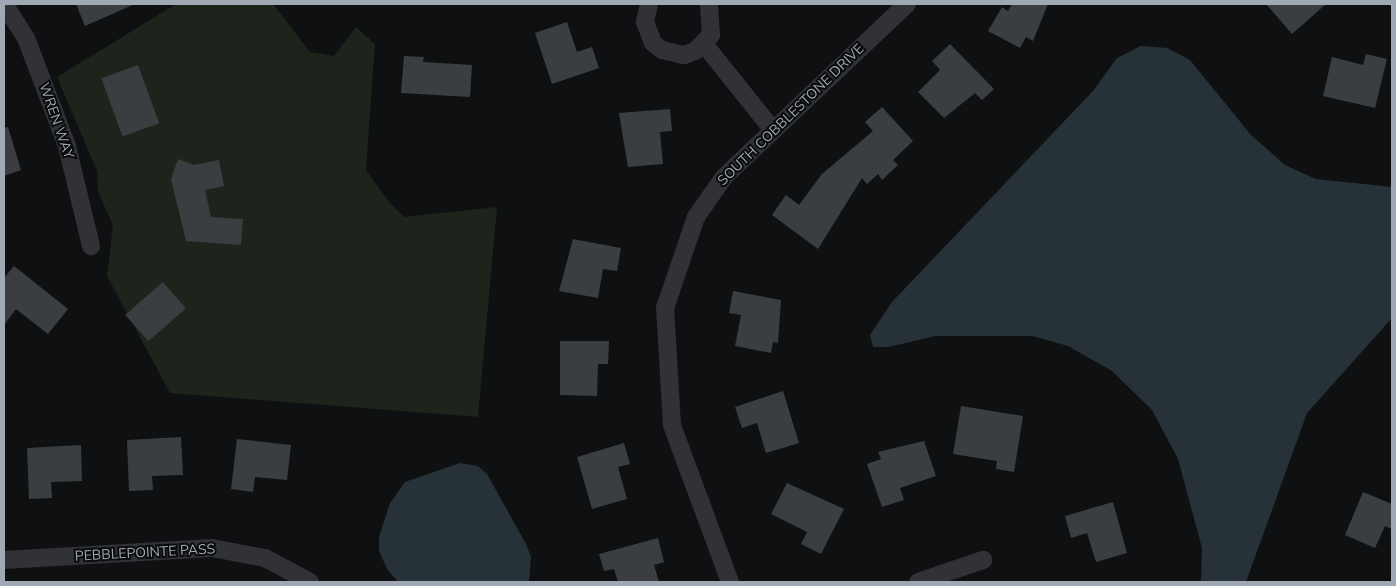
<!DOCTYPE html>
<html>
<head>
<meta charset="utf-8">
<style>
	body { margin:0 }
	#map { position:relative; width:1396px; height:586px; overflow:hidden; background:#0f1011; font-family:"Nunito Sans",sans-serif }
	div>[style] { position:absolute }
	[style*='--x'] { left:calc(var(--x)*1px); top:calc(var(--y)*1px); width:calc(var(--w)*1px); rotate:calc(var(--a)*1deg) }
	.green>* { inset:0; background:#1c241c }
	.water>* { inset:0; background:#273238 }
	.building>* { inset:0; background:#3b3e41; transform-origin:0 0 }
	.street>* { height:18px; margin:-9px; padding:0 9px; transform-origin:9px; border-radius:9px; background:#303236 }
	span { translate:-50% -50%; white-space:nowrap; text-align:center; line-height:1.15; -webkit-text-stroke:4px #0b0b0c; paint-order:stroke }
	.street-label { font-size:14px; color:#9fa8b3 }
	.frame { position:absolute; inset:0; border:5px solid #9fa8b3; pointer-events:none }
</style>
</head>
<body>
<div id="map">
	<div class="green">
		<div style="clip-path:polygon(176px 4px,273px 4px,310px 52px,334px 56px,356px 27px,375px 44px,366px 170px,390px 203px,404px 217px,497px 207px,478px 417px,170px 393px,107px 276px,113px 225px,98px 192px,97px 171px,57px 77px)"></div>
	</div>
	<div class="water">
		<div style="clip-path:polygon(1141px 46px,1167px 48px,1190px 60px,1251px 135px,1285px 165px,1316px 179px,1392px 187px,1392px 318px,1307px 413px,1246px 582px,1201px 582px,1202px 548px,1178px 459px,1152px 410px,1112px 371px,1068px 346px,1032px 336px,935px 336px,889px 347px,873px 347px,870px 335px,892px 302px,1093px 91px,1117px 58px)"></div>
		<div style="clip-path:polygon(460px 463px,478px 466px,487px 474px,526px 544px,531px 557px,529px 582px,398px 582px,387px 569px,379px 551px,379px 537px,390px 503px,405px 482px)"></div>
	</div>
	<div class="building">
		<div style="clip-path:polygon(76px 4px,135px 4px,85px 26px)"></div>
		<div style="clip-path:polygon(1012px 4px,1048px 4px,1033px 41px,1026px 37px,1020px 48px,988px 31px,1002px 7px,1008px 11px)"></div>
		<div style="clip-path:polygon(1266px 4px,1326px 4px,1292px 34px)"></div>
		<div style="clip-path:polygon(567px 22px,577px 52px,592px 47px,599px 68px,552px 84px,535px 33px)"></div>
		<div style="clip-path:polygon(950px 44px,994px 89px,982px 100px,975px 93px,944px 118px,918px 92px,940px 70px,932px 61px)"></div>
		<div style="clip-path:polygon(1366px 54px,1387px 59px,1375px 108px,1323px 96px,1332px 57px,1363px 65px)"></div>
		<div style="clip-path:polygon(404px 56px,424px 57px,423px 62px,472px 65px,470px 97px,401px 93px)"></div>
		<div style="left:138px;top:65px;width:62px;height:39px;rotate:70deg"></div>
		<div style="clip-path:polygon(882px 107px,913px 141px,893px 160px,898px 165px,882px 180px,878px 174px,867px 184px,862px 178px,818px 249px,772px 215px,786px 195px,799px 205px,822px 174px,873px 131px,865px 122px)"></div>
		<div style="clip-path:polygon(670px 109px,672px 131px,660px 132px,663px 164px,628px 167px,619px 113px)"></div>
		<div style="clip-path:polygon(8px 127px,21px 170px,4px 176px,4px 128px)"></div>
		<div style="clip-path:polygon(178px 159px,194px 165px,219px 160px,224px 186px,205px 190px,211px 217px,243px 219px,241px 245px,186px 241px,171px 179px)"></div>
		<div style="clip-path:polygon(573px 239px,621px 248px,617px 271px,603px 269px,598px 298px,559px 291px)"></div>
		<div style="clip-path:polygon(14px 266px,68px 309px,48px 334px,16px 309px,4px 325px,4px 278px)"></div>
		<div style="left:163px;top:282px;width:35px;height:50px;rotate:49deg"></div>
		<div style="clip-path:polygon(733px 291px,781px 300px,778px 343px,773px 342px,771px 353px,735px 346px,741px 315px,729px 313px)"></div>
		<div style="clip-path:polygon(560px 341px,609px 341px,608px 364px,598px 364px,597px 396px,560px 395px)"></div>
		<div style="clip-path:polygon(783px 391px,799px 443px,766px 453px,757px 423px,742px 428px,735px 407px)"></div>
		<div style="clip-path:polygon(961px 406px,1023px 416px,1014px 472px,996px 469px,997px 461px,953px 454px)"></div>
		<div style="clip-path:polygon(181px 437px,183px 475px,152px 476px,153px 490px,129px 491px,127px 440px)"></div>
		<div style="clip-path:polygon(237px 439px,291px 445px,287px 480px,255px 477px,253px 492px,231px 489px)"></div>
		<div style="clip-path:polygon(924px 441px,936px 476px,900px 488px,904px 500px,882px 507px,867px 464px,881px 459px,878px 452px)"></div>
		<div style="clip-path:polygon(624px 443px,630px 464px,618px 467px,627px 499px,592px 509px,577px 457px)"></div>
		<div style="clip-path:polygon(81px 445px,82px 481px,51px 482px,52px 498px,29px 499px,27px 448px)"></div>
		<div style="clip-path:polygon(787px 483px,844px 509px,821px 554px,801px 544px,807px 532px,771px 514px)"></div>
		<div style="clip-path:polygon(1363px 492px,1392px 504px,1392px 529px,1385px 526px,1375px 548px,1345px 535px)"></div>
		<div style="clip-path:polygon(1113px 502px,1127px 553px,1096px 562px,1087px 533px,1071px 538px,1065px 516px)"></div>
		<div style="clip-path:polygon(658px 538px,664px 562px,654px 565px,659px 582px,618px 582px,614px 569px,604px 571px,599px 554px)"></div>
	</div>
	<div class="street">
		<div style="--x:4;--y:4;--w:40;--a:57.1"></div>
		<div style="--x:26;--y:38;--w:116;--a:69.2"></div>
		<div style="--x:67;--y:146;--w:103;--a:76.5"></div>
		<div style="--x:649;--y:4;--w:18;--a:103"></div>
		<div style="--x:645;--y:22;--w:22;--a:69"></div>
		<div style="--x:653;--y:43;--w:11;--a:38"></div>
		<div style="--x:662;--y:50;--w:23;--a:13"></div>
		<div style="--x:684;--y:55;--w:12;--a:-20"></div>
		<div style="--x:695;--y:51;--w:23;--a:-45"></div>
		<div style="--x:711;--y:35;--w:31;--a:-94"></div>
		<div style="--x:704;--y:44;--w:110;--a:51.3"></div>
		<div style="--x:4;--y:560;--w:208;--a:-3.3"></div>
		<div style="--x:212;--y:548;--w:54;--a:10.7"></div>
		<div style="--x:265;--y:558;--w:51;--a:28.1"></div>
		<div style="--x:730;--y:582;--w:167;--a:-110.3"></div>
		<div style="--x:672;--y:425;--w:117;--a:-93.4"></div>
		<div style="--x:665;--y:308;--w:96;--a:-71.2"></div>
		<div style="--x:696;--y:217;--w:49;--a:-55"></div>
		<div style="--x:724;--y:177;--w:252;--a:-43.4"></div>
		<div style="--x:918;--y:582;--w:69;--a:-18.7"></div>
	</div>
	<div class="street-label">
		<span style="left:791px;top:115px;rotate:-44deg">SOUTH COBBLESTONE DRIVE</span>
		<span style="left:56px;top:121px;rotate:71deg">WREN WAY</span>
		<span style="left:145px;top:553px;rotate:-3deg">PEBBLEPOINTE PASS</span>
	</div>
	<div class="frame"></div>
</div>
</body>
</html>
